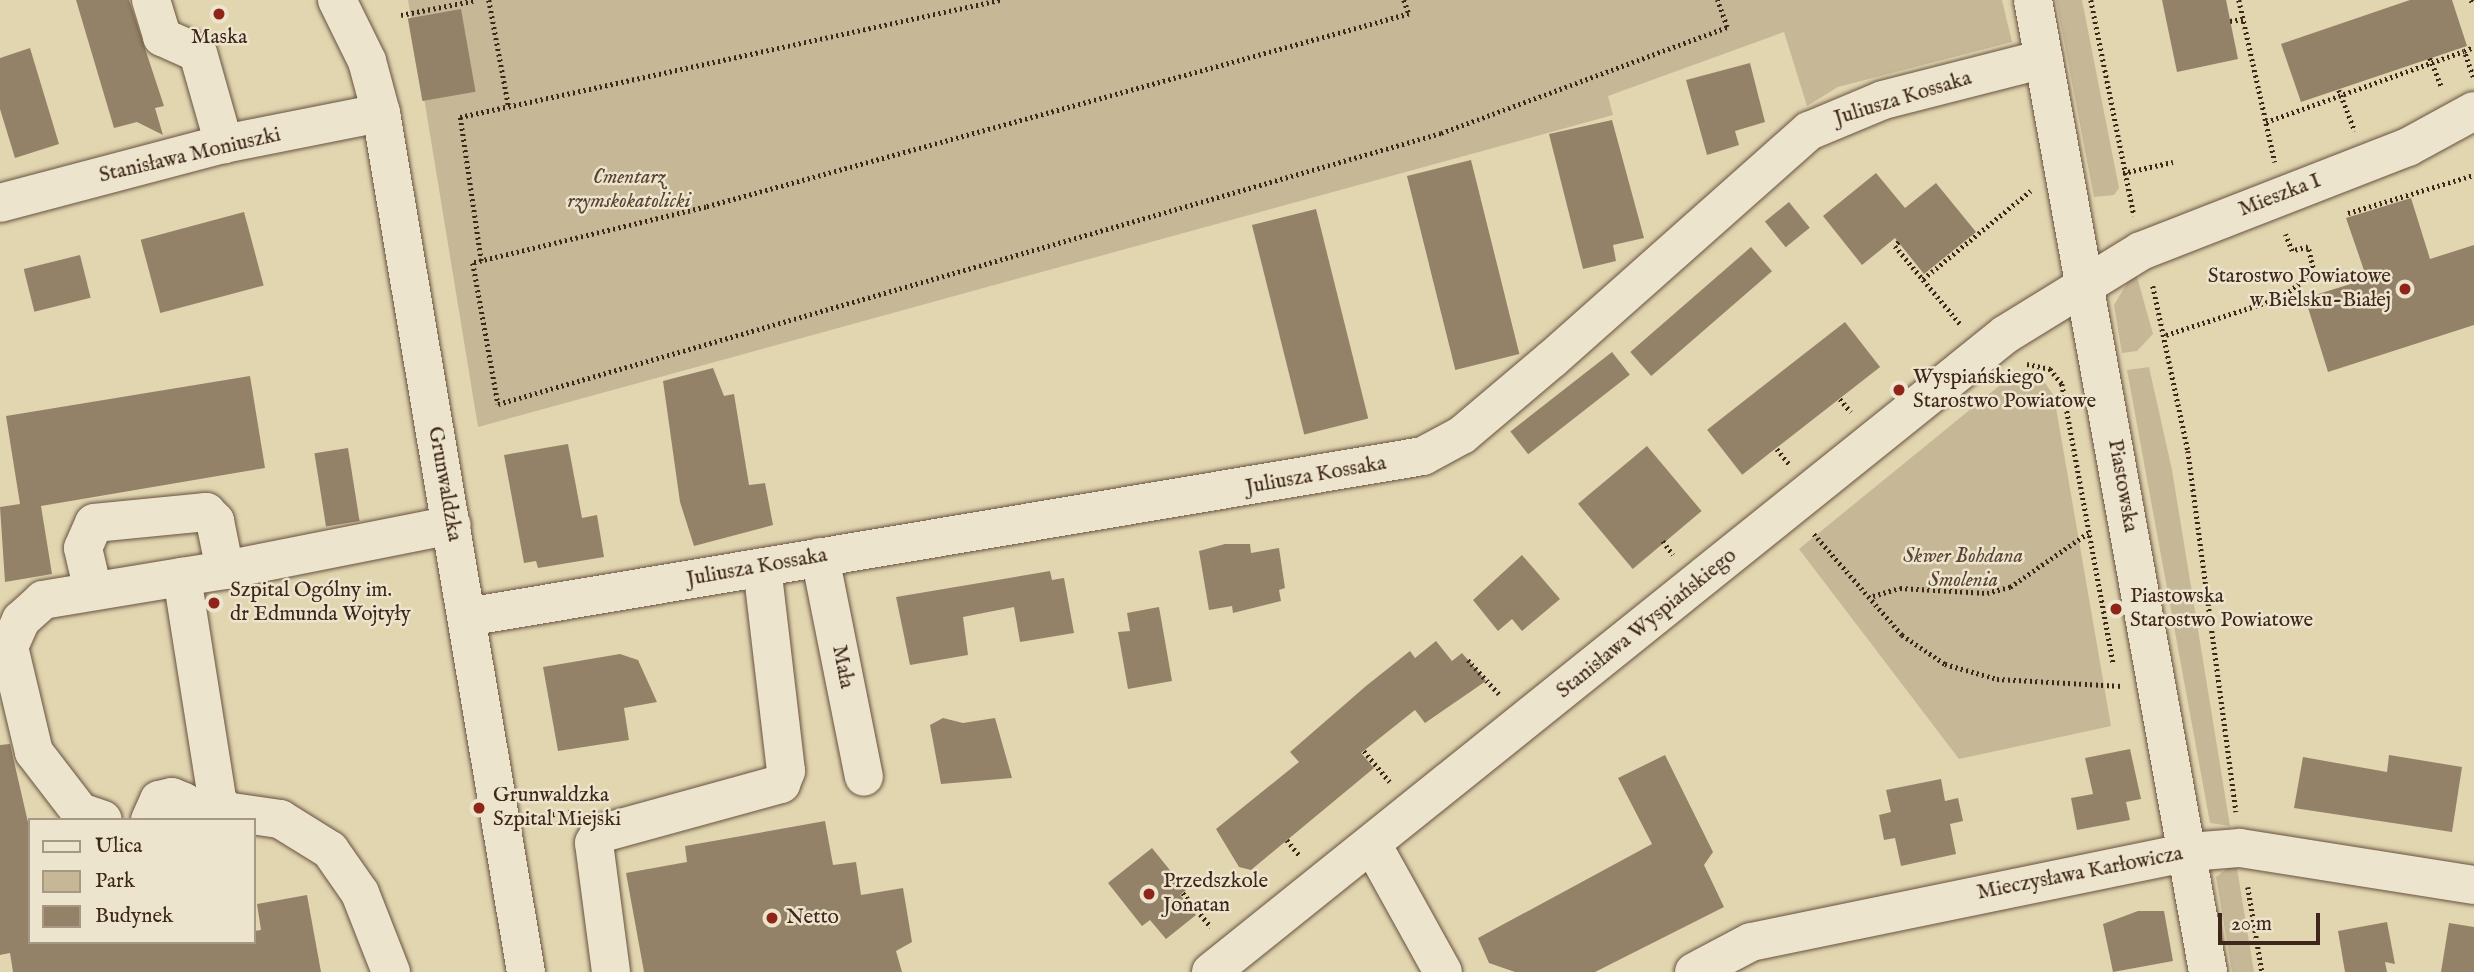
<!DOCTYPE html>
<html>
<head>
<meta charset="utf-8">
<style>
	body { margin:0 }
	#map { position:relative; width:2474px; height:972px; overflow:hidden; background:#e2d6b0; font-family:"IM FELL English",serif }
	div>[style] { position:absolute }
	[style*='--x'] { left:calc(var(--x)*1px); top:calc(var(--y)*1px); width:calc(var(--w)*1px); rotate:calc(var(--a)*1deg) }
	.green>* { inset:0; background:#c6b896 }
	.building>* { inset:0; background:#948268; transform-origin:0 0 }
	.path>* { height:4.5px; margin-top:-2.25px; transform-origin:0; background:repeating-linear-gradient(90deg,#3f261a 0 2px,transparent 0 5.5px) }
	.roads { filter:drop-shadow(0 0 2px #685240) drop-shadow(0 0 2px #685240) }
	.minor>* { height:38px; margin:-19px; padding:0 19px; transform-origin:19px; border-radius:19px; background:#ece4cc }
	.dots>* { width:19px; height:19px; translate:-50% -50%; box-sizing:border-box; border:4px solid #ece4cc; border-radius:50% }
	span { translate:-50% -50%; white-space:nowrap; text-align:center; line-height:1.15; -webkit-text-stroke:5px #ece4cc; paint-order:stroke }
	.poi-label { font-size:21px; color:#3f261a }
	.right { translate:-100% -50%; text-align:right }
	.left { translate:0 -50%; text-align:left }
	.street-label { font-size:21px; color:#3f261a }
	.park-label { font-size:21px; color:#5a4333; font-style:italic }
	.legend { position:absolute; left:28px; top:818px; width:228px; height:126px; box-sizing:border-box; background:#ece4cc; border:2px solid #a79885; margin:0; padding:9px 12px; list-style:none; font-size:21px; color:#3f261a }
	.legend li { display:flex; align-items:center; gap:14px; height:35px }
	.legend b { width:35px; border:2px solid #a79885 }
	.scale { position:absolute; left:2218px; top:913px; width:102px; height:32px; box-sizing:border-box; border:4px solid #3f261a; border-top:0; padding-left:9px; font-size:21px; line-height:24px; white-space:nowrap; color:#3f261a; -webkit-text-stroke:5px #ece4cc; paint-order:stroke }
</style>
</head>
<body>
<div id="map">
	<div class="green">
		<div style="clip-path:polygon(408px 0,2002px 0,2012px 42px,1838px 87px,1807px 106px,1784px 32px,1608px 96px,1613px 115px,478px 427px)"></div>
		<div style="clip-path:polygon(2056px 0,2082px 0,2119px 188px,2114px 195px,2094px 197px)"></div>
		<div style="clip-path:polygon(2135px 270px,2153px 334px,2137px 351px,2122px 353px,2114px 305px)"></div>
		<div style="clip-path:polygon(2149px 367px,2172px 470px,2230px 826px,2210px 823px,2127px 370px)"></div>
		<div style="clip-path:polygon(2022px 374px,2045px 383px,2054px 396px,2111px 726px,1959px 759px,1799px 549px,2004px 382px)"></div>
		<div style="clip-path:polygon(2236px 862px,2254px 972px,2232px 972px,2216px 877px)"></div>
	</div>
	<div class="building">
		<div style="clip-path:polygon(76px 0,129px 0,164px 106px,155px 108px,163px 135px,137px 122px,114px 128px)"></div>
		<div style="clip-path:polygon(2162px 0,2226px 0,2238px 59px,2177px 72px)"></div>
		<div style="clip-path:polygon(2410px 0,2452px 0,2467px 46px,2301px 102px,2281px 44px)"></div>
		<div style="left:461px;top:9px;width:84px;height:54px;rotate:80deg"></div>
		<div style="clip-path:polygon(30px 48px,59px 144px,15px 158px,0 109px,0 58px)"></div>
		<div style="clip-path:polygon(1750px 63px,1765px 122px,1735px 131px,1739px 145px,1707px 155px,1686px 80px)"></div>
		<div style="clip-path:polygon(1612px 120px,1644px 238px,1613px 245px,1616px 261px,1583px 269px,1549px 134px)"></div>
		<div style="left:1471px;top:160px;width:200px;height:66px;rotate:76deg"></div>
		<div style="clip-path:polygon(1876px 173px,1905px 208px,1936px 183px,1976px 232px,1924px 274px,1895px 238px,1862px 265px,1823px 216px)"></div>
		<div style="clip-path:polygon(2411px 198px,2430px 259px,2474px 245px,2474px 325px,2328px 372px,2305px 298px,2367px 279px,2346px 218px)"></div>
		<div style="left:1789px;top:202px;width:33px;height:31px;rotate:51deg"></div>
		<div style="left:1316px;top:209px;width:216px;height:66px;rotate:76deg"></div>
		<div style="left:244px;top:212px;width:76px;height:107px;rotate:75deg"></div>
		<div style="left:1751px;top:247px;width:32px;height:160px;rotate:49deg"></div>
		<div style="left:80px;top:255px;width:44px;height:58px;rotate:76deg"></div>
		<div style="left:1845px;top:322px;width:57px;height:175px;rotate:52deg"></div>
		<div style="left:1612px;top:352px;width:29px;height:129px;rotate:52deg"></div>
		<div style="clip-path:polygon(713px 368px,724px 396px,734px 394px,749px 485px,765px 483px,773px 525px,694px 546px,680px 502px,663px 381px)"></div>
		<div style="clip-path:polygon(250px 376px,265px 468px,41px 506px,52px 574px,5px 582px,0 507px,20px 504px,6px 416px)"></div>
		<div style="clip-path:polygon(568px 444px,582px 518px,597px 515px,604px 557px,538px 568px,536px 561px,524px 563px,504px 455px)"></div>
		<div style="left:1647px;top:446px;width:85px;height:90px;rotate:50deg"></div>
		<div style="left:348px;top:448px;width:74px;height:34px;rotate:81deg"></div>
		<div style="clip-path:polygon(1225px 544px,1250px 544px,1251px 553px,1279px 548px,1285px 588px,1279px 590px,1281px 601px,1233px 613px,1232px 606px,1209px 610px,1199px 551px)"></div>
		<div style="clip-path:polygon(1522px 555px,1560px 599px,1522px 631px,1512px 619px,1498px 631px,1473px 600px)"></div>
		<div style="clip-path:polygon(1050px 571px,1052px 580px,1064px 578px,1074px 633px,1020px 642px,1014px 607px,963px 617px,968px 655px,910px 665px,896px 597px)"></div>
		<div style="clip-path:polygon(1159px 607px,1172px 681px,1128px 689px,1118px 632px,1130px 631px,1127px 613px)"></div>
		<div style="clip-path:polygon(1436px 641px,1452px 661px,1462px 653px,1486px 681px,1425px 723px,1415px 710px,1361px 753px,1374px 768px,1251px 870px,1239px 867px,1216px 829px,1299px 762px,1290px 752px,1366px 686px,1410px 651px,1415px 658px)"></div>
		<div style="clip-path:polygon(620px 654px,638px 660px,657px 702px,624px 708px,629px 740px,558px 751px,543px 667px)"></div>
		<div style="clip-path:polygon(943px 718px,963px 723px,995px 718px,1012px 778px,941px 784px,930px 725px)"></div>
		<div style="clip-path:polygon(10px 744px,30px 831px,30px 942px,254px 942px,254px 931px,261px 930px,257px 904px,307px 895px,321px 972px,13px 972px,10px 953px,0 955px,0 745px)"></div>
		<div style="clip-path:polygon(2130px 749px,2141px 799px,2126px 802px,2130px 820px,2077px 830px,2071px 798px,2093px 794px,2085px 758px)"></div>
		<div style="clip-path:polygon(1665px 755px,1713px 852px,1704px 865px,1724px 907px,1595px 972px,1515px 972px,1489px 963px,1478px 938px,1652px 844px,1618px 778px)"></div>
		<div style="clip-path:polygon(2389px 755px,2462px 767px,2452px 832px,2294px 808px,2303px 757px,2387px 772px)"></div>
		<div style="clip-path:polygon(1941px 779px,1945px 801px,1958px 798px,1963px 821px,1950px 824px,1956px 854px,1901px 866px,1895px 838px,1884px 840px,1879px 815px,1891px 812px,1886px 790px)"></div>
		<div style="clip-path:polygon(825px 821px,833px 865px,856px 862px,861px 895px,903px 888px,912px 942px,896px 951px,902px 972px,644px 972px,626px 873px,687px 862px,685px 846px)"></div>
		<div style="clip-path:polygon(1152px 848px,1186px 890px,1180px 895px,1196px 915px,1166px 939px,1150px 920px,1142px 926px,1108px 883px)"></div>
		<div style="clip-path:polygon(2138px 911px,2164px 911px,2173px 961px,2113px 972px,2103px 924px)"></div>
		<div style="clip-path:polygon(2387px 922px,2395px 964px,2385px 962px,2387px 972px,2345px 972px,2338px 931px)"></div>
		<div style="clip-path:polygon(2449px 923px,2474px 927px,2474px 972px,2441px 972px)"></div>
	</div>
	<div class="path">
		<div style="--x:489;--y:0;--w:110;--a:79.5"></div>
		<div style="--x:1404;--y:0;--w:15;--a:70"></div>
		<div style="--x:1409;--y:14;--w:729;--a:164.65"></div>
		<div style="--x:706;--y:207;--w:240;--a:166.5"></div>
		<div style="--x:473;--y:263;--w:143;--a:79.9"></div>
		<div style="--x:498;--y:404;--w:981;--a:-16.03"></div>
		<div style="--x:1441;--y:133;--w:305;--a:-20.3"></div>
		<div style="--x:1727;--y:27;--w:29;--a:-110"></div>
		<div style="--x:2091;--y:0;--w:220;--a:78.7"></div>
		<div style="--x:2239;--y:0;--w:166;--a:77.5"></div>
		<div style="--x:2471;--y:0;--w:5;--a:53"></div>
		<div style="--x:401;--y:15;--w:77;--a:-11.2"></div>
		<div style="--x:2230;--y:21;--w:13;--a:-9"></div>
		<div style="--x:2430;--y:58;--w:31;--a:68"></div>
		<div style="--x:2473;--y:77;--w:28;--a:-109"></div>
		<div style="--x:2464;--y:51;--w:11;--a:-22"></div>
		<div style="--x:2339;--y:90;--w:44;--a:68.7"></div>
		<div style="--x:2266;--y:122;--w:210;--a:-19.7"></div>
		<div style="--x:2123;--y:173;--w:51;--a:-12.4"></div>
		<div style="--x:2348;--y:213;--w:132;--a:-16.8"></div>
		<div style="--x:1899;--y:242;--w:6;--a:135"></div>
		<div style="--x:1895;--y:246;--w:103;--a:50.1"></div>
		<div style="--x:481;--y:261;--w:146;--a:-98.3"></div>
		<div style="--x:460;--y:117;--w:553;--a:-12.23"></div>
		<div style="--x:1923;--y:279;--w:139;--a:-39.4"></div>
		<div style="--x:2153;--y:286;--w:169;--a:78"></div>
		<div style="--x:2188;--y:451;--w:364;--a:82.4"></div>
		<div style="--x:2166;--y:335;--w:120;--a:-18"></div>
		<div style="--x:2280;--y:298;--w:42;--a:-36.3"></div>
		<div style="--x:2314;--y:273;--w:27;--a:-103"></div>
		<div style="--x:2308;--y:247;--w:16;--a:166"></div>
		<div style="--x:2292;--y:251;--w:18;--a:-112"></div>
		<div style="--x:2027;--y:364;--w:24;--a:12"></div>
		<div style="--x:2050;--y:369;--w:19;--a:51"></div>
		<div style="--x:2062;--y:384;--w:284;--a:79.6"></div>
		<div style="--x:1840;--y:399;--w:17;--a:50"></div>
		<div style="--x:1777;--y:449;--w:21;--a:51"></div>
		<div style="--x:1814;--y:534;--w:134;--a:48.9"></div>
		<div style="--x:1902;--y:635;--w:52;--a:34"></div>
		<div style="--x:1945;--y:664;--w:54;--a:16.1"></div>
		<div style="--x:1997;--y:679;--w:125;--a:3.2"></div>
		<div style="--x:1663;--y:541;--w:17;--a:54"></div>
		<div style="--x:1873;--y:596;--w:28;--a:-17"></div>
		<div style="--x:1900;--y:588;--w:87;--a:3.3"></div>
		<div style="--x:1987;--y:593;--w:24;--a:-15"></div>
		<div style="--x:2010;--y:587;--w:95;--a:-34.7"></div>
		<div style="--x:1468;--y:660;--w:46;--a:47.6"></div>
		<div style="--x:1364;--y:751;--w:40;--a:50"></div>
		<div style="--x:536;--y:817;--w:36;--a:-9"></div>
		<div style="--x:1287;--y:840;--w:21;--a:51"></div>
		<div style="--x:2248;--y:887;--w:86;--a:80.6"></div>
		<div style="--x:1183;--y:893;--w:44;--a:50.5"></div>
	</div>
	<div class="roads">
		<div class="minor">
			<div style="--x:151;--y:0;--w:39;--a:73"></div>
			<div style="--x:162;--y:37;--w:39;--a:24"></div>
			<div style="--x:198;--y:53;--w:95;--a:74.1"></div>
			<div style="--x:337;--y:0;--w:68;--a:63.8"></div>
			<div style="--x:367;--y:61;--w:54;--a:74.9"></div>
			<div style="--x:381;--y:113;--w:871;--a:80.42"></div>
			<div style="--x:2033;--y:0;--w:988;--a:79.79"></div>
			<div style="--x:0;--y:203;--w:232;--a:-14.8"></div>
			<div style="--x:224;--y:144;--w:160;--a:-11.2"></div>
			<div style="--x:820;--y:557;--w:224;--a:78.7"></div>
			<div style="--x:225;--y:570;--w:231;--a:-11.2"></div>
			<div style="--x:93;--y:591;--w:44;--a:-103.1"></div>
			<div style="--x:83;--y:548;--w:27;--a:-66"></div>
			<div style="--x:94;--y:523;--w:113;--a:-5.6"></div>
			<div style="--x:206;--y:512;--w:13;--a:45"></div>
			<div style="--x:215;--y:521;--w:50;--a:78.5"></div>
			<div style="--x:225;--y:570;--w:44;--a:170.8"></div>
			<div style="--x:467;--y:617;--w:969;--a:-9.56"></div>
			<div style="--x:1423;--y:456;--w:44;--a:-28.3"></div>
			<div style="--x:1462;--y:435;--w:118;--a:-40.2"></div>
			<div style="--x:1552;--y:359;--w:344;--a:-41.6"></div>
			<div style="--x:1809;--y:131;--w:80;--a:-22.7"></div>
			<div style="--x:1883;--y:100;--w:166;--a:-14.3"></div>
			<div style="--x:9;--y:647;--w:108;--a:76.6"></div>
			<div style="--x:34;--y:752;--w:76;--a:52.5"></div>
			<div style="--x:80;--y:812;--w:24;--a:19"></div>
			<div style="--x:0;--y:649;--w:9;--a:-13"></div>
			<div style="--x:9;--y:647;--w:30;--a:-66"></div>
			<div style="--x:21;--y:620;--w:30;--a:-42"></div>
			<div style="--x:43;--y:600;--w:141;--a:-9.4"></div>
			<div style="--x:182;--y:577;--w:225;--a:81"></div>
			<div style="--x:217;--y:799;--w:14;--a:56"></div>
			<div style="--x:225;--y:811;--w:56;--a:8.3"></div>
			<div style="--x:280;--y:819;--w:59;--a:31.8"></div>
			<div style="--x:330;--y:850;--w:52;--a:55.1"></div>
			<div style="--x:360;--y:893;--w:85;--a:68.6"></div>
			<div style="--x:150;--y:820;--w:22;--a:-66"></div>
			<div style="--x:159;--y:800;--w:13;--a:-13"></div>
			<div style="--x:172;--y:797;--w:13;--a:23"></div>
			<div style="--x:184;--y:802;--w:19;--a:69"></div>
			<div style="--x:1372;--y:844;--w:146;--a:61"></div>
			<div style="--x:611;--y:972;--w:130;--a:-97.5"></div>
			<div style="--x:594;--y:843;--w:10;--a:-61"></div>
			<div style="--x:599;--y:834;--w:189;--a:-15.4"></div>
			<div style="--x:781;--y:784;--w:14;--a:-69"></div>
			<div style="--x:786;--y:771;--w:205;--a:-96.7"></div>
			<div style="--x:1211;--y:972;--w:1019;--a:-38.75"></div>
			<div style="--x:2006;--y:334;--w:158;--a:-31.6"></div>
			<div style="--x:2141;--y:251;--w:287;--a:-21.3"></div>
			<div style="--x:2408;--y:147;--w:75;--a:-28.6"></div>
			<div style="--x:1694;--y:972;--w:64;--a:-27.8"></div>
			<div style="--x:1751;--y:942;--w:447;--a:-11.6"></div>
			<div style="--x:2189;--y:852;--w:51;--a:-4.5"></div>
			<div style="--x:2240;--y:848;--w:237;--a:9"></div>
		</div>
	</div>
	<div class="dots">
		<div style="left:219px;top:14px;background:#8f2418"></div>
		<div style="left:2405px;top:289px;background:#8f2418"></div>
		<div style="left:1899px;top:390px;background:#8f2418"></div>
		<div style="left:214px;top:603px;background:#8f2418"></div>
		<div style="left:2116px;top:609px;background:#8f2418"></div>
		<div style="left:479px;top:808px;background:#8f2418"></div>
		<div style="left:1149px;top:894px;background:#8f2418"></div>
		<div style="left:772px;top:918px;background:#8f2418"></div>
	</div>
	<div class="poi-label">
		<span style="left:219px;top:38px">Maska</span>
		<span class="right" style="left:2391px;top:289px">Starostwo Powiatowe<br>w Bielsku-Białej</span>
		<span class="left" style="left:1913px;top:390px">Wyspiańskiego<br>Starostwo Powiatowe</span>
		<span class="left" style="left:230px;top:603px">Szpital Ogólny im.<br>dr Edmunda Wojtyły</span>
		<span class="left" style="left:2130px;top:609px">Piastowska<br>Starostwo Powiatowe</span>
		<span class="left" style="left:493px;top:808px">Grunwaldzka<br>Szpital Miejski</span>
		<span class="left" style="left:1163px;top:894px">Przedszkole<br>Jonatan</span>
		<span class="left" style="left:786px;top:918px">Netto</span>
	</div>
	<div class="street-label">
		<span style="left:1903px;top:99px;rotate:-17deg">Juliusza Kossaka</span>
		<span style="left:190px;top:156px;rotate:-13deg">Stanisława Moniuszki</span>
		<span style="left:2280px;top:196px;rotate:-21deg">Mieszka I</span>
		<span style="left:1316px;top:476px;rotate:-10deg">Juliusza Kossaka</span>
		<span style="left:444px;top:484px;rotate:80deg">Grunwaldzka</span>
		<span style="left:2122px;top:486px;rotate:80deg">Piastowska</span>
		<span style="left:757px;top:568px;rotate:-10deg">Juliusza Kossaka</span>
		<span style="left:1647px;top:624px;rotate:-39deg">Stanisława Wyspiańskiego</span>
		<span style="left:842px;top:667px;rotate:79deg">Mała</span>
		<span style="left:2080px;top:874px;rotate:-11deg">Mieczysława Karłowicza</span>
	</div>
	<div class="park-label">
		<span style="left:629px;top:190px">Cmentarz<br>rzymskokatolicki</span>
		<span style="left:1963px;top:569px">Skwer Bohdana<br>Smolenia</span>
	</div>
	<ul class="legend">
	<li><b style="height:9px;background:#ece4cc"></b>Ulica</li>
	<li><b style="height:19px;background:#c6b896"></b>Park</li>
	<li><b style="height:19px;background:#948268"></b>Budynek</li>
	</ul>
	<div class="scale">20 m</div>
</div>
</body>
</html>
